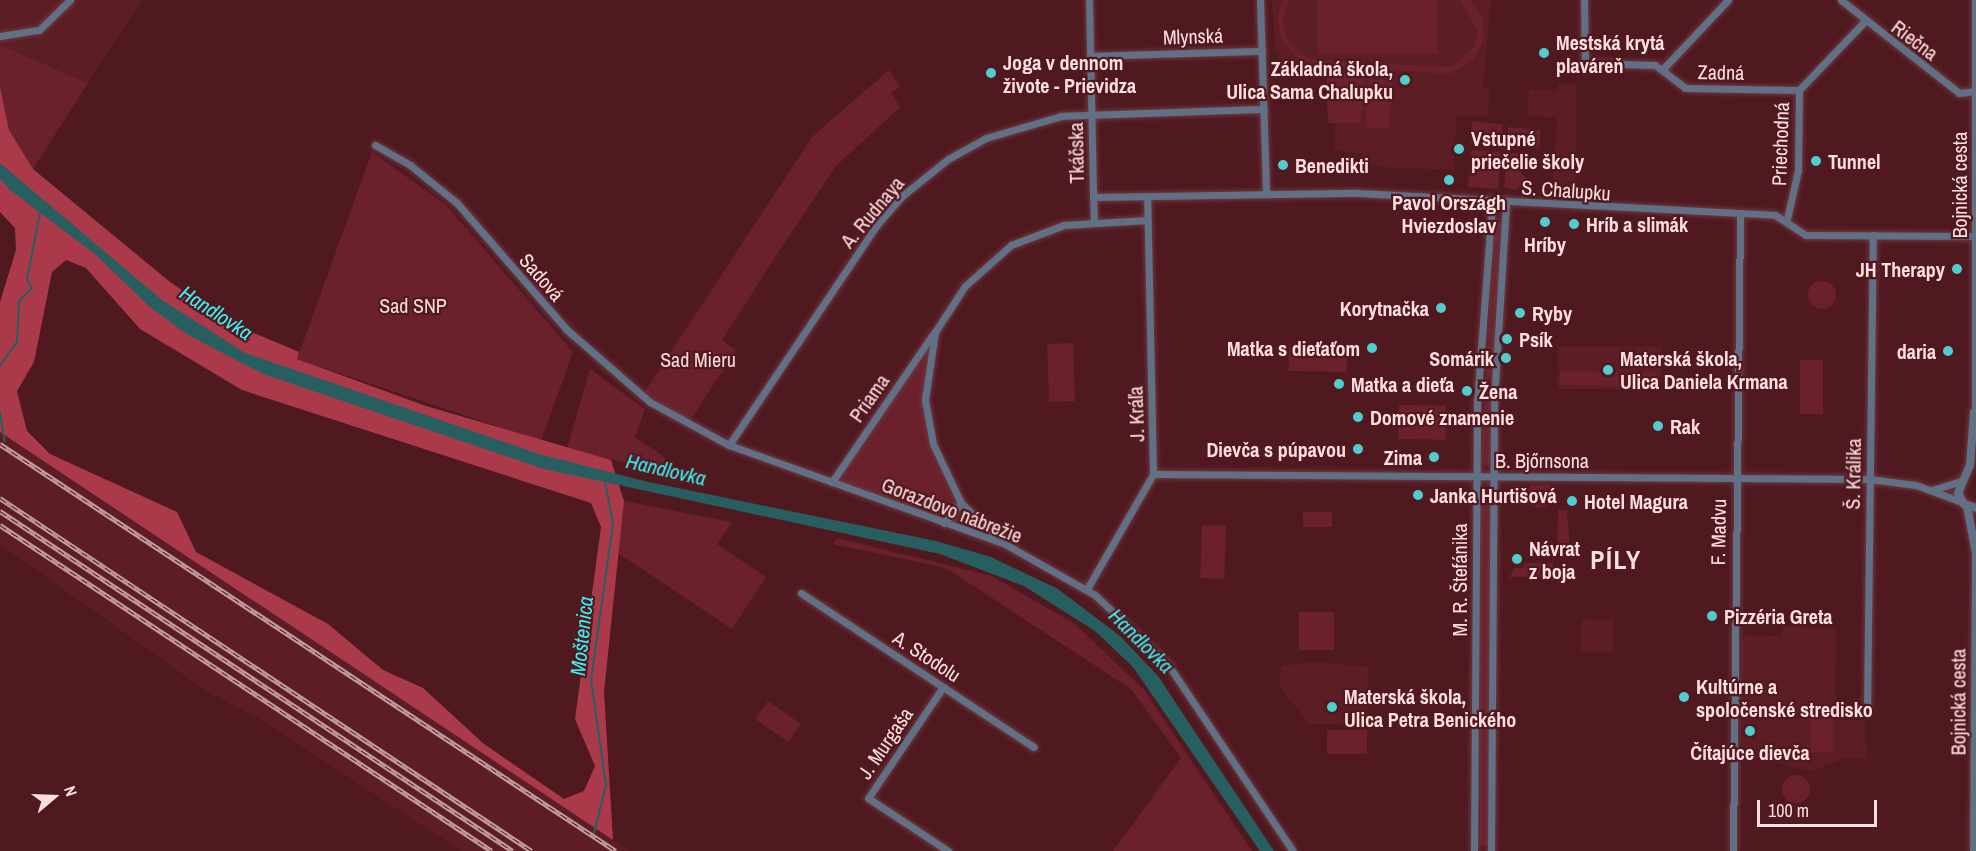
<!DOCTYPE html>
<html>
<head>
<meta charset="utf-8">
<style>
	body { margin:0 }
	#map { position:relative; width:1976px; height:851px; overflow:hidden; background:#501920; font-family:"Archivo Narrow",sans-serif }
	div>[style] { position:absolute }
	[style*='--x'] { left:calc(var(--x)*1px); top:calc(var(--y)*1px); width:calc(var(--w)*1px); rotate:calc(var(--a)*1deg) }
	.built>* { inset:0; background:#5d1d25; transform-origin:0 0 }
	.green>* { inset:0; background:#6b212c; transform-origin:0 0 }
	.round { border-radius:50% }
	.forest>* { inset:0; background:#aa3a4a }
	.water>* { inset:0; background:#275f60 }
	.stream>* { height:2px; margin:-1px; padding:0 1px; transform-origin:1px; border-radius:1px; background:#275f60 }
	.roads { filter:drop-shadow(0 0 2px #6c393f) drop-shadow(0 0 2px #6c393f) }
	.minor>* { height:7px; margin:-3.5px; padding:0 3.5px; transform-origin:3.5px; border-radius:3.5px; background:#617085 }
	.tertiary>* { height:8px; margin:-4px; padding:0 4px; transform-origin:4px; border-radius:4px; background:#617085 }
	.rail>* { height:4.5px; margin-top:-2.25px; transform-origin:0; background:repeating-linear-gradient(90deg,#501920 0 7px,#c49da0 0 14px); box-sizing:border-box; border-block:2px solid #c49da0 }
	.dots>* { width:16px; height:16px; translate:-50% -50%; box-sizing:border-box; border:3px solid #501920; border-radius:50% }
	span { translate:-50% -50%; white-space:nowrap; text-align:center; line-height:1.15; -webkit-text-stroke:4.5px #501920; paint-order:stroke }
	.street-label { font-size:20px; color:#fedfe0 }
	.poi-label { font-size:20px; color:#fedfe0; font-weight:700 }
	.left { translate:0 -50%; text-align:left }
	.right { translate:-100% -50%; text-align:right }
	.park-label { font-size:20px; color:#fbdcdc }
	.water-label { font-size:21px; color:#37f4f5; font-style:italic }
	.district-label { font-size:26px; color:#fedfe0; font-weight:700; letter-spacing:1.5px }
	.north { position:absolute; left:24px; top:767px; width:60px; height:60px; -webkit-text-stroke:4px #501920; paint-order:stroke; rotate:71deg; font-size:16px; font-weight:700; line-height:24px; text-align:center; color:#fedfe0 }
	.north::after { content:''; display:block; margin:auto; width:21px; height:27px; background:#fedfe0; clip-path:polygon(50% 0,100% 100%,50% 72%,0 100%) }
	.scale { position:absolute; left:1757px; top:800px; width:120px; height:27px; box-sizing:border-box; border:3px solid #fedfe0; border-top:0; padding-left:8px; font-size:18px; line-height:21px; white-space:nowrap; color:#fedfe0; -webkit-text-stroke:4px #501920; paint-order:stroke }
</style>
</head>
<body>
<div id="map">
	<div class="built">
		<div style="clip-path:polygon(0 0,142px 0,88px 83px,0 45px)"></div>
		<div style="clip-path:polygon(1272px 0,1491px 0,1483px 87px,1490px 88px,1487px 117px,1457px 115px,1454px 170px,1380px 167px,1362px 162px,1362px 154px,1335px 150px,1335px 124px,1328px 123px,1326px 68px,1275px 66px,1280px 52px,1275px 51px)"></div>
		<div style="clip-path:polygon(1558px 84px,1576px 85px,1577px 183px,1563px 190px,1552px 189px,1557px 118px,1527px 115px,1529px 89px,1558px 91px)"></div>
		<div style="left:1558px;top:347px;width:103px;height:42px"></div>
		<div style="clip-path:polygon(0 432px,630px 851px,461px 851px,261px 719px,208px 692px,0 544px)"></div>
		<div style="left:1582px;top:619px;width:32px;height:32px;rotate:2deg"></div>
		<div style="clip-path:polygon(1782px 626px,1836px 629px,1835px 691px,1841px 720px,1865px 720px,1867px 758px,1846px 758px,1811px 771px,1742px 754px,1742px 635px,1782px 636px)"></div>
		<div style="clip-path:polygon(1315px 662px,1368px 667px,1368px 724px,1309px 724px,1280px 687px,1281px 666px)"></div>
	</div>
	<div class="green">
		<div style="clip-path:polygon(1283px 0,1290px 0,1283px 18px,1286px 38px,1299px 53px,1314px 60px,1452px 67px,1474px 47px,1478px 30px,1459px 0,1470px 0,1483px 19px,1483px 41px,1473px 60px,1450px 74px,1314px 65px,1296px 57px,1282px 40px,1277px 19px)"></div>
		<div style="left:1318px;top:0;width:119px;height:54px"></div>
		<div style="clip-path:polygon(0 45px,88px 83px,33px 169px,9px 130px,0 87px)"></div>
		<div style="clip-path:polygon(889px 70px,900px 87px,891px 93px,900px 107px,836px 166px,779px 251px,722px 340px,736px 350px,689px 422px,644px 393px,812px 137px)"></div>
		<div style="clip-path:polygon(1326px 72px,1364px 74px,1361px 123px,1328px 123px)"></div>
		<div style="left:1369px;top:79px;width:24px;height:48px;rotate:5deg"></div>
		<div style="left:1472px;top:121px;width:31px;height:22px;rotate:6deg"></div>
		<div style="left:1508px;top:127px;width:33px;height:19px;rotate:5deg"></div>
		<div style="left:1471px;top:150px;width:30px;height:37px;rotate:4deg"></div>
		<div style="clip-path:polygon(372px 152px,445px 204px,573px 352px,541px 441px,297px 359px)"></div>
		<div style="clip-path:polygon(1507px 152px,1518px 153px,1527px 164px,1519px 171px,1527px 179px,1517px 190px,1504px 187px)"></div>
		<div style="clip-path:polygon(1495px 218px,1502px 218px,1490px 465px,1481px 465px)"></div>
		<div class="round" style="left:1808px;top:281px;width:28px;height:28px"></div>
		<div style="clip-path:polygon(932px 339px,928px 381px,932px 444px,960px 503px,1006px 545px,832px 482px)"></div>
		<div style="left:1073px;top:343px;width:58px;height:26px;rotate:88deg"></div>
		<div style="left:1289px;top:347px;width:58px;height:24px;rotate:1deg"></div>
		<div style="left:1800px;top:360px;width:23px;height:54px"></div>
		<div style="clip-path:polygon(590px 369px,645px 409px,635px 437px,666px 458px,658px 470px,567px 449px)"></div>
		<div style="left:1560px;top:371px;width:97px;height:14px;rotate:1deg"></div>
		<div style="left:1399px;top:405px;width:47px;height:34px;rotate:1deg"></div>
		<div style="clip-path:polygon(1511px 485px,1554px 485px,1553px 504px,1539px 508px,1511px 499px)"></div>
		<div style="left:1480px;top:487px;width:10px;height:358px"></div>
		<div style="clip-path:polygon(624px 501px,732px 522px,717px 544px,766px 577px,732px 629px,618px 553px)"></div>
		<div style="clip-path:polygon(1558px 510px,1567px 510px,1570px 552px,1557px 552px)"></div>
		<div style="left:1303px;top:512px;width:29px;height:15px"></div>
		<div style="left:1202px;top:525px;width:24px;height:53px;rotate:2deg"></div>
		<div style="clip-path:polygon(837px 538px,992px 576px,1075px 624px,1144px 690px,1252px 851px,1113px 851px,1181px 758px,1131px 689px,946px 568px,833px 544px)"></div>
		<div style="clip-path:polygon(1524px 563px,1553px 563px,1553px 583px,1551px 577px,1532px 577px,1530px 583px,1530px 577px,1511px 577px,1507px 583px,1514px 568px,1524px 568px)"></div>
		<div style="left:1299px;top:612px;width:35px;height:38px"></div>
		<div style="left:768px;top:701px;width:40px;height:22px;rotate:35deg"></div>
		<div style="left:1811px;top:713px;width:22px;height:39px"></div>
		<div style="left:1327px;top:730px;width:40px;height:24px"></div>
		<div class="round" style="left:1782px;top:775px;width:28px;height:28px"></div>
	</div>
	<div class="forest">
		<div style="clip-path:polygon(evenodd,0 87px,9px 130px,33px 169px,170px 282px,230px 323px,299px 352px,297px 359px,426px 406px,611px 460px,624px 501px,604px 692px,613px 840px,0 432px,0 302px,16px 250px,15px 228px,0 212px,0 87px,66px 260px,86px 268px,140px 329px,242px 390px,591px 503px,601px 527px,575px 719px,595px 766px,584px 791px,564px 799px,484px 744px,423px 688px,383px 670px,328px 624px,196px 552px,177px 512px,50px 454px,27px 431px,17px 391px,34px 362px,52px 272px,66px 260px)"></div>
	</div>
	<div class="water">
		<div style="clip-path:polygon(0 163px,162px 300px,245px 353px,539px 454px,644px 481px,936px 541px,991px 557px,1058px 589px,1120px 636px,1158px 676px,1274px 851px,1260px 851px,1133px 667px,1095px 631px,1024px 586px,940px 554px,544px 469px,263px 374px,188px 335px,150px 307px,95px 254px,10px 190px,0 179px)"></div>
	</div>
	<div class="stream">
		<div style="--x:0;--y:366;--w:29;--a:-55"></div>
		<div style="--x:17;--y:342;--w:41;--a:-87.2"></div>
		<div style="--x:19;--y:301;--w:18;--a:-45"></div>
		<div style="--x:32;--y:288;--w:10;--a:-119"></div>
		<div style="--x:27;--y:279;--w:67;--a:-78.9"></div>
		<div style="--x:0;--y:412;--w:30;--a:81"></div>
		<div style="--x:594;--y:833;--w:49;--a:-76"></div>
		<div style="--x:606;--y:785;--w:106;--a:-98.1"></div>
		<div style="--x:591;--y:680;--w:159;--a:-82"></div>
		<div style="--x:613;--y:523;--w:42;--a:-101"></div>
	</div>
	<div class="roads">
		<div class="minor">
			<div style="--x:1089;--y:0;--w:197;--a:88.8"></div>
			<div style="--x:1260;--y:0;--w:192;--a:88.2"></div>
			<div style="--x:1584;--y:0;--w:63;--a:89.1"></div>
			<div style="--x:1585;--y:63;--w:70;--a:1.6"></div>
			<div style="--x:1655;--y:65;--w:38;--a:37"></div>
			<div style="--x:1685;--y:88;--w:114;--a:1"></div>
			<div style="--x:1841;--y:0;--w:150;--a:38.2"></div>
			<div style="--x:1959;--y:93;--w:17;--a:-7"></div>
			<div style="--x:0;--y:36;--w:39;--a:-9"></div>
			<div style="--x:39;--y:30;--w:43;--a:-44.1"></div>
			<div style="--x:1090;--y:56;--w:172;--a:-1.7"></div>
			<div style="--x:1662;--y:70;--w:96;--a:-46.7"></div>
			<div style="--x:375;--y:145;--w:40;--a:29.7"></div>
			<div style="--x:410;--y:165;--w:60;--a:39"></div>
			<div style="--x:457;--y:203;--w:167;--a:49.1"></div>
			<div style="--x:566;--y:329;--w:111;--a:41"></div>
			<div style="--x:650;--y:402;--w:90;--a:28.6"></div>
			<div style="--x:729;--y:445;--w:293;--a:19.7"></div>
			<div style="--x:1005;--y:544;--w:103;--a:29.5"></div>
			<div style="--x:1095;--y:595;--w:99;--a:43.4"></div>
			<div style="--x:1167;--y:663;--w:226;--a:56.2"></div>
			<div style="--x:1787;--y:219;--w:50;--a:-77.3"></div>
			<div style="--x:1798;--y:170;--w:80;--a:-89.3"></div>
			<div style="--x:1799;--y:90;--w:94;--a:-46.3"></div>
			<div style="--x:1094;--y:221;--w:24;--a:-92"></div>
			<div style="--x:1093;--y:197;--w:265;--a:-0.9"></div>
			<div style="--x:1358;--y:193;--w:418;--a:3"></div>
			<div style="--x:1775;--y:215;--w:37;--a:33"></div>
			<div style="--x:1806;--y:235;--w:169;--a:0.3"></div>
			<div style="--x:729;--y:445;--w:264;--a:-56.1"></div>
			<div style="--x:876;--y:226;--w:40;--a:-49"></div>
			<div style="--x:902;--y:196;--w:59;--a:-38.8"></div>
			<div style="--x:948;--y:159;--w:43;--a:-28.9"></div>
			<div style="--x:986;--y:138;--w:78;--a:-16.3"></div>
			<div style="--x:1061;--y:116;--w:203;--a:-2"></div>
			<div style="--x:1153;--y:474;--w:716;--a:0.4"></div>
			<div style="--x:1869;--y:479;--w:47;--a:7.3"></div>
			<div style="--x:1916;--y:485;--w:49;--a:20.3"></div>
			<div style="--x:832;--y:482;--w:179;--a:-55.7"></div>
			<div style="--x:1932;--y:490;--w:31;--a:-17"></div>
			<div style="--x:944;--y:523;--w:26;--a:-50"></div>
			<div style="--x:1002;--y:542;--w:57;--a:-136.4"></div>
			<div style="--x:961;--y:503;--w:65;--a:-115.4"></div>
			<div style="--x:933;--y:444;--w:45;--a:-100.3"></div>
			<div style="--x:925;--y:400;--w:69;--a:-81.6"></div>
			<div style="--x:935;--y:332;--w:55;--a:-56.9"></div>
			<div style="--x:965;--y:286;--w:62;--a:-41.7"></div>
			<div style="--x:1011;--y:245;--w:57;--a:-20.7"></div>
			<div style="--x:1064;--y:225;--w:83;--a:-3.4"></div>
			<div style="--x:1087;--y:589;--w:133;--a:-60.1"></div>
			<div style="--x:1153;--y:474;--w:277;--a:-91.2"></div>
			<div style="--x:801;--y:593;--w:279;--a:33.5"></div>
			<div style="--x:943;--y:687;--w:134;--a:124"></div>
			<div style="--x:868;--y:798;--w:96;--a:33.5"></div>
			<div style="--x:1867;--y:712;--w:477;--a:-89.3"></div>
			<div style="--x:1474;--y:851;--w:448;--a:-89.6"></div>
			<div style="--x:1477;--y:403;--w:202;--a:-85.7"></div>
			<div style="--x:1491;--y:851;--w:451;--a:-89.6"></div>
			<div style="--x:1494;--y:400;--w:197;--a:-86.5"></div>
			<div style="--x:1733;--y:851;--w:638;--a:-89.37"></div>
		</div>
		<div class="tertiary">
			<div style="--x:1976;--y:0;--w:416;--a:90"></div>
			<div style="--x:1974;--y:412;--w:53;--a:94.3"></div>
			<div style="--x:1970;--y:465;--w:30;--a:113"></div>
			<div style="--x:1958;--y:493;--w:13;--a:61"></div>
			<div style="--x:1964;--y:504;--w:13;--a:18"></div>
			<div style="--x:1967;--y:506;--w:48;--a:79.2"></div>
			<div style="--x:1974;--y:851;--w:299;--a:-89.6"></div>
		</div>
	</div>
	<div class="rail">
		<div style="--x:0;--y:444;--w:738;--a:33.45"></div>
		<div style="--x:0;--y:498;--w:638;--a:33.57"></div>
		<div style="--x:0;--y:511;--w:615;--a:33.54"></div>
		<div style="--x:0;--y:525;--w:590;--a:33.53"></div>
	</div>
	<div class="dots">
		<div style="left:1544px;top:53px;background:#52cdce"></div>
		<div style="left:991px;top:73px;background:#52cdce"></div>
		<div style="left:1405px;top:80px;background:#52cdce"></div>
		<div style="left:1459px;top:149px;background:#52cdce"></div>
		<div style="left:1816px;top:161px;background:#52cdce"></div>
		<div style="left:1283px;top:165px;background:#52cdce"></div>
		<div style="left:1449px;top:180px;background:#52cdce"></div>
		<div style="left:1545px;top:222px;background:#52cdce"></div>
		<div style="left:1574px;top:224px;background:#52cdce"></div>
		<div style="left:1957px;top:269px;background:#52cdce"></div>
		<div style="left:1441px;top:308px;background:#52cdce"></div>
		<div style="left:1520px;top:313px;background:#52cdce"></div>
		<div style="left:1507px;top:339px;background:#52cdce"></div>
		<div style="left:1372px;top:348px;background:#52cdce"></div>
		<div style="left:1948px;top:351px;background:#52cdce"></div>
		<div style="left:1506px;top:358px;background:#52cdce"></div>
		<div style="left:1608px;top:370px;background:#52cdce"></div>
		<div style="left:1339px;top:384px;background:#52cdce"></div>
		<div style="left:1467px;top:391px;background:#52cdce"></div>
		<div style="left:1358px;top:417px;background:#52cdce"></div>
		<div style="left:1658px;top:426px;background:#52cdce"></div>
		<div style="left:1358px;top:449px;background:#52cdce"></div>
		<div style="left:1434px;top:457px;background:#52cdce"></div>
		<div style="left:1418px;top:495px;background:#52cdce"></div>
		<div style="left:1572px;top:501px;background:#52cdce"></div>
		<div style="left:1517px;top:559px;background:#52cdce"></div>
		<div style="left:1712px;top:616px;background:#52cdce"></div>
		<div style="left:1684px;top:697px;background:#52cdce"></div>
		<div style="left:1332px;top:707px;background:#52cdce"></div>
		<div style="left:1750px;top:731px;background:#52cdce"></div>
	</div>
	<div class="street-label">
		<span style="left:1193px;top:36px;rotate:-2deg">Mlynská</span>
		<span style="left:1915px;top:40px;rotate:37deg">Riečna</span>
		<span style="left:1721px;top:72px;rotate:1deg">Zadná</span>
		<span style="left:1780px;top:144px;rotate:-88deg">Priechodná</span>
		<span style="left:1076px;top:153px;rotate:-91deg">Tkáčska</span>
		<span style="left:1959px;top:185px;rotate:-90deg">Bojnická cesta</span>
		<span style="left:1566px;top:190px;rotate:4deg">S. Chalupku</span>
		<span style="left:872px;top:212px;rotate:-50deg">A. Rudnaya</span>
		<span style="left:542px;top:277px;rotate:49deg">Sadová</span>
		<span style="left:869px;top:398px;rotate:-55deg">Priama</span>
		<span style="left:1136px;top:414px;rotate:-92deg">J. Kráľa</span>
		<span style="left:1542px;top:460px">B. Bjőrnsona</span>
		<span style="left:1853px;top:474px;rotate:-89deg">Š. Králika</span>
		<span style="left:952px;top:510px;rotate:21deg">Gorazdovo nábrežie</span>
		<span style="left:1718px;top:532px;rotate:-89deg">F. Madvu</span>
		<span style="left:1459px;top:580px;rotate:-90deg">M. R. Štefánika</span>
		<span style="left:927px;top:656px;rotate:33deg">A. Stodolu</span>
		<span style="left:1958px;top:702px;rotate:-90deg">Bojnická cesta</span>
		<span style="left:885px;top:743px;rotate:-56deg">J. Murgaša</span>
	</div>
	<div class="poi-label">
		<span class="left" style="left:1556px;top:54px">Mestská krytá<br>plaváreň</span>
		<span class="left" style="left:1003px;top:74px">Joga v dennom<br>živote - Prievidza</span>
		<span class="right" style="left:1393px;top:80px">Základná škola,<br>Ulica Sama Chalupku</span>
		<span class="left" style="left:1471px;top:150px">Vstupné<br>priečelie školy</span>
		<span class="left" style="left:1828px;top:161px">Tunnel</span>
		<span class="left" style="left:1295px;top:165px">Benedikti</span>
		<span style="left:1449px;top:214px">Pavol Országh<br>Hviezdoslav</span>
		<span class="left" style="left:1586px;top:224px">Hríb a slimák</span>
		<span style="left:1545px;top:244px">Hríby</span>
		<span class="right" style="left:1945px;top:269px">JH Therapy</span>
		<span class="right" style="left:1429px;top:308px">Korytnačka</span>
		<span class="left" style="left:1532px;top:313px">Ryby</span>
		<span class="left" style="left:1519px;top:339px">Psík</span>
		<span class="right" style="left:1360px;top:348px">Matka s dieťaťom</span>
		<span class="right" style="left:1936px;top:351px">daria</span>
		<span class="right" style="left:1494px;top:358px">Somárik</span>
		<span class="left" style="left:1620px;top:370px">Materská škola,<br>Ulica Daniela Krmana</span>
		<span class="left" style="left:1351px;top:384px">Matka a dieťa</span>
		<span class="left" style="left:1479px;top:391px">Žena</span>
		<span class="left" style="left:1370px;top:417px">Domové znamenie</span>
		<span class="left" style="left:1670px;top:426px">Rak</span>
		<span class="right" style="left:1346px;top:449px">Dievča s púpavou</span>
		<span class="right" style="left:1422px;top:457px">Zima</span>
		<span class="left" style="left:1430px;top:495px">Janka Hurtišová</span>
		<span class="left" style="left:1584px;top:501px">Hotel Magura</span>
		<span class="left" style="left:1529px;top:560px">Návrat<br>z boja</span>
		<span class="left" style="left:1724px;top:616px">Pizzéria Greta</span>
		<span class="left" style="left:1696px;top:698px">Kultúrne a<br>spoločenské stredisko</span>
		<span class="left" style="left:1344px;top:708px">Materská škola,<br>Ulica Petra Benického</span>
		<span style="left:1750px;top:752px">Čítajúce dievča</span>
	</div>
	<div class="park-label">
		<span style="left:413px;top:305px">Sad SNP</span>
		<span style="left:698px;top:359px">Sad Mieru</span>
	</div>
	<div class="water-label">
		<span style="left:216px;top:313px;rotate:33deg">Handlovka</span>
		<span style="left:666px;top:470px;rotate:13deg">Handlovka</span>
		<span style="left:582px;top:636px;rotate:-84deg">Moštenica</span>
		<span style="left:1141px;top:641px;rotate:45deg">Handlovka</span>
	</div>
	<div class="district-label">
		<span style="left:1616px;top:560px">PÍLY</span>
	</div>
	<div class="north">N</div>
	<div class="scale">100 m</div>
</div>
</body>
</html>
